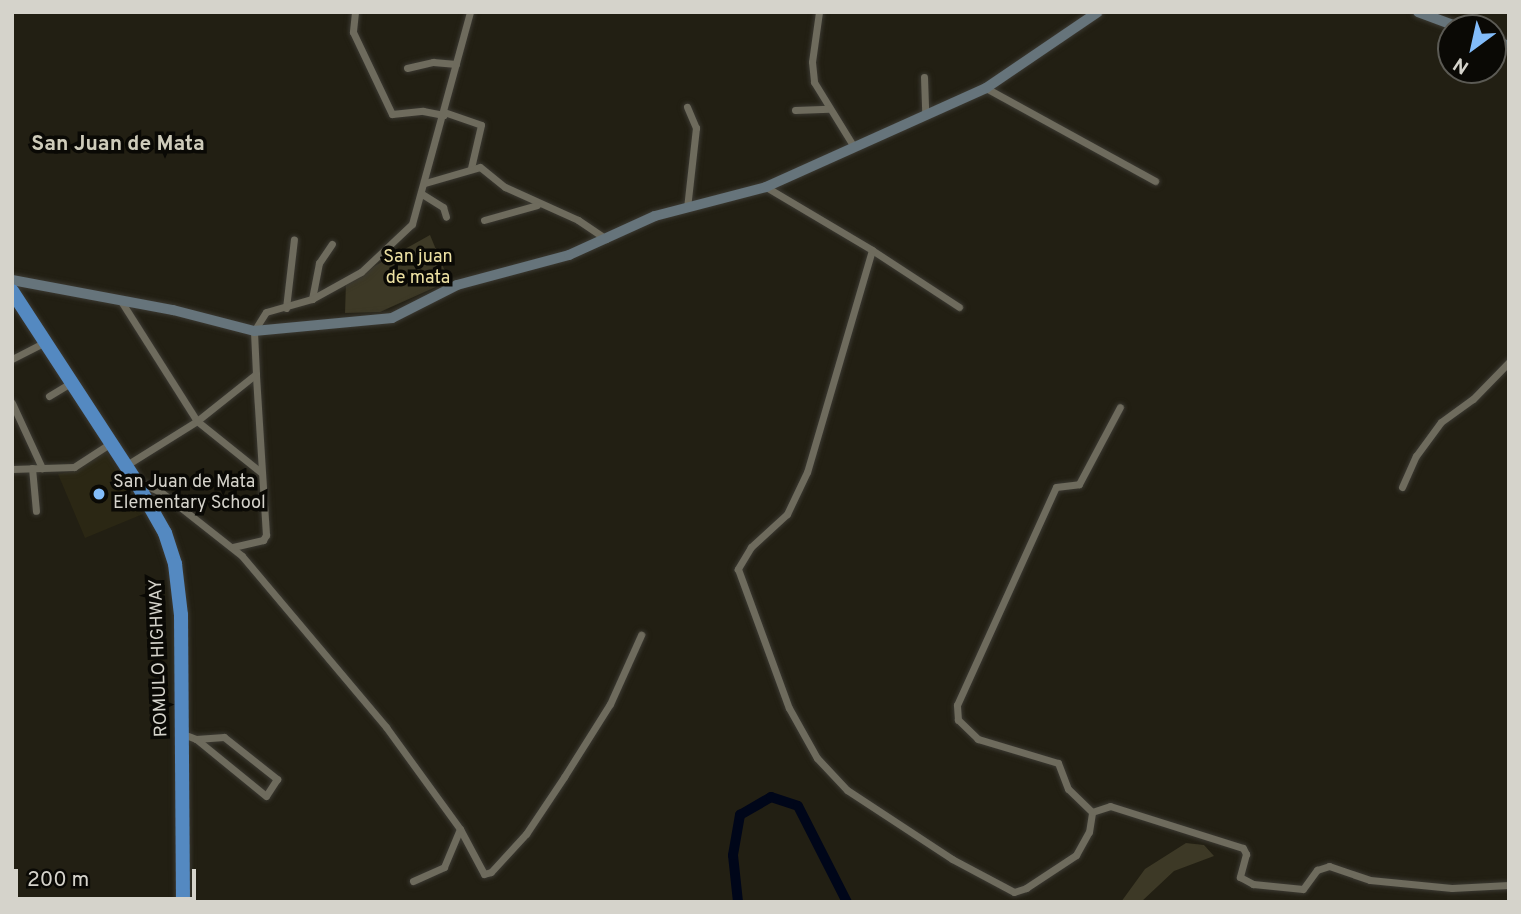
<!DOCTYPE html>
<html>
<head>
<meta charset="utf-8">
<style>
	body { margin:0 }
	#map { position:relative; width:1521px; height:914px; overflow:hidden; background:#221f13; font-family:Overpass,sans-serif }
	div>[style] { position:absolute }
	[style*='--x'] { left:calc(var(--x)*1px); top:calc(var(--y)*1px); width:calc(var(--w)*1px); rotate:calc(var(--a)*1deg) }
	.built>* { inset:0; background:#2b2714 }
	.green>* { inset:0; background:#3d3926 }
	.river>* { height:10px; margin:-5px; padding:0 5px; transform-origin:5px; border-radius:5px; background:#000619 }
	.roads { filter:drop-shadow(0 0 2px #3b3932) drop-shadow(0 0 2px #3b3932) }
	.street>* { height:7px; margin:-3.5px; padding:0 3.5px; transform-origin:3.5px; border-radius:3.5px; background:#6e6b5d }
	.secondary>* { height:10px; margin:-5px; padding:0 5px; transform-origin:5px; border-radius:5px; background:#66747b }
	.highway>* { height:14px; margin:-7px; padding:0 7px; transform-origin:7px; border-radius:7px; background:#5489c1 }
	.dots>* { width:19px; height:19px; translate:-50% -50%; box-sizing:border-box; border:4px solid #0a0905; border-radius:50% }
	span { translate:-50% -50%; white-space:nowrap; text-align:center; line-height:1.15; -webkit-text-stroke:7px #0a0905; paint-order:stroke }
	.park-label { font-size:18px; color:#ede1a3 }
	.poi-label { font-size:18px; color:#d5d3cb }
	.left { translate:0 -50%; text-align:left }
	.street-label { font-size:18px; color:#d5d3cb }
	.quarter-label { font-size:21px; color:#cecbba; font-weight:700 }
	.frame { position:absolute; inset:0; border:14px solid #d5d3cb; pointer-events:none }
	.north { position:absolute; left:1437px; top:14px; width:70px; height:70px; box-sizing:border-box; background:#0a0905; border:2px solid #5b5a54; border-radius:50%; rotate:213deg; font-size:19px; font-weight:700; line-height:28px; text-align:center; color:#d5d3cb }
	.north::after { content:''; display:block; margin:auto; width:24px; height:32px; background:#82bcfa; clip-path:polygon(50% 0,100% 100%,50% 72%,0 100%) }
	.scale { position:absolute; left:14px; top:869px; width:182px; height:32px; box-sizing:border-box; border:4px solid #d5d3cb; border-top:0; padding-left:9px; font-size:21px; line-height:24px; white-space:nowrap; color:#d5d3cb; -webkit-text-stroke:5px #0a0905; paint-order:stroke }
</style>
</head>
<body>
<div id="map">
	<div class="built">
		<div style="clip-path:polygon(105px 449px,143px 514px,85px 538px,58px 474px,74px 471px)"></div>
	</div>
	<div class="green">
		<div style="clip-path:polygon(430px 235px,449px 281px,380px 312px,345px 313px,346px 282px)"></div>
		<div style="clip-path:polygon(1186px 843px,1204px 845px,1214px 856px,1174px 871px,1141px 902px,1121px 902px,1145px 869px)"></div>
	</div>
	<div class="river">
		<div style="--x:738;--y:902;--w:47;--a:-96.1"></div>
		<div style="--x:733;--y:855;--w:41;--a:-80.1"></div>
		<div style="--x:740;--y:815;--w:36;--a:-30"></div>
		<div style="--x:771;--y:797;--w:28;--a:18"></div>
		<div style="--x:798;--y:806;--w:108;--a:63"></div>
	</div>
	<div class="roads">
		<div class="street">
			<div style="--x:355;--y:12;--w:20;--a:96"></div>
			<div style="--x:353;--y:32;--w:91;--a:64.6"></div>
			<div style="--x:392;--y:114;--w:31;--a:-6"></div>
			<div style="--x:423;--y:111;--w:21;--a:11"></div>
			<div style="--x:819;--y:12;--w:50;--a:98"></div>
			<div style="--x:812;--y:62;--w:20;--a:84"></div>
			<div style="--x:814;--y:82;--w:76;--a:58.4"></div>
			<div style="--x:407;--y:68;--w:27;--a:-13"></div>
			<div style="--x:433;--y:62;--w:23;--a:5"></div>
			<div style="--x:924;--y:77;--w:38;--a:88"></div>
			<div style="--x:986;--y:88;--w:193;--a:28.8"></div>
			<div style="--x:795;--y:110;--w:34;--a:-2"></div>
			<div style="--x:444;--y:112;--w:39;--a:19"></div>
			<div style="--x:481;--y:125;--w:44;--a:103.1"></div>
			<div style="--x:425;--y:183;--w:57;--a:-16.2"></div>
			<div style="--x:480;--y:167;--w:32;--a:39"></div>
			<div style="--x:505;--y:187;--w:80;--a:24.3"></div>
			<div style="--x:578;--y:220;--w:34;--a:34"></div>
			<div style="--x:766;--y:187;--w:123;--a:30.7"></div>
			<div style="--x:872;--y:250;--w:231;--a:106.3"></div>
			<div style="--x:807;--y:472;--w:47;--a:115.5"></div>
			<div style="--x:787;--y:514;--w:49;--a:137.5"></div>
			<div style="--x:751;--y:547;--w:26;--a:121"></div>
			<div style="--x:738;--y:569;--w:148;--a:69.9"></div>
			<div style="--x:789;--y:708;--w:57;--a:60.8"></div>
			<div style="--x:817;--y:758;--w:44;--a:46.8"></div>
			<div style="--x:847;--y:790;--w:126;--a:33.3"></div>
			<div style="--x:952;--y:859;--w:70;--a:28"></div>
			<div style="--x:1014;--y:892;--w:13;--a:-18"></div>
			<div style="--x:1026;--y:888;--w:60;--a:-33.4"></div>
			<div style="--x:1076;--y:855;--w:26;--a:-61"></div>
			<div style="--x:1089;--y:832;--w:20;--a:-81"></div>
			<div style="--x:1092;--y:812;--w:19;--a:-18"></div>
			<div style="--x:1110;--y:806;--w:139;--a:17.5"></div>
			<div style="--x:1243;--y:848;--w:7;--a:63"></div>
			<div style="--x:1246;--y:854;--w:24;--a:105"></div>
			<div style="--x:1240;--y:877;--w:15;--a:28"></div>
			<div style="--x:1253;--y:884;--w:50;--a:5.7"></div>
			<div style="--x:1303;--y:889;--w:24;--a:-54"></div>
			<div style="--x:1317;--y:870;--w:13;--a:-18"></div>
			<div style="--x:1329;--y:866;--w:43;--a:18.9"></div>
			<div style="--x:1370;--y:880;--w:82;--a:5.6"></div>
			<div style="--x:1452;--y:888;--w:57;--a:-3"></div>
			<div style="--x:422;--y:194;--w:25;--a:32"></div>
			<div style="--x:443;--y:207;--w:10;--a:73"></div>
			<div style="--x:687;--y:208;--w:81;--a:-83.6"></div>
			<div style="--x:696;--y:128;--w:23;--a:-113"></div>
			<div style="--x:484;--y:220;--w:55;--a:-15.8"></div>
			<div style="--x:872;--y:250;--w:104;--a:33.2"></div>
			<div style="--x:312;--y:299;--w:37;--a:-79"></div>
			<div style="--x:319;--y:263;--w:23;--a:-56"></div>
			<div style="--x:121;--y:301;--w:142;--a:57.7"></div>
			<div style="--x:197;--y:421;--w:83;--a:38.7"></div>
			<div style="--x:286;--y:308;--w:69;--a:-83.4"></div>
			<div style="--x:12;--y:359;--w:37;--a:-27"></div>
			<div style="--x:49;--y:396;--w:27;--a:-31"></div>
			<div style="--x:12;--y:403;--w:72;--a:65.2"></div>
			<div style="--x:125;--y:466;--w:85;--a:-32"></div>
			<div style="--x:197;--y:421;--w:75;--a:-38.5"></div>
			<div style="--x:256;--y:374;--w:43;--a:-92.7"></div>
			<div style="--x:254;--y:331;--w:22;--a:-58"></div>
			<div style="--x:266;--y:312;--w:48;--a:-15.8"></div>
			<div style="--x:312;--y:299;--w:56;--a:-28.9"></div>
			<div style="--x:361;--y:272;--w:70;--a:-43.3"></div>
			<div style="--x:412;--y:224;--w:220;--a:-74.7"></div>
			<div style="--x:32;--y:468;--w:43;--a:84.7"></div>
			<div style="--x:12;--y:469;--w:62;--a:-1.8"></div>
			<div style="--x:74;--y:467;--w:44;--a:-33"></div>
			<div style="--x:137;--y:481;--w:26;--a:25"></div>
			<div style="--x:161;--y:492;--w:103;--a:38.3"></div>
			<div style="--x:242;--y:556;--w:224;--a:49.9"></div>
			<div style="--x:386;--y:727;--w:126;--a:54"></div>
			<div style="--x:460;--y:829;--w:51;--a:61.9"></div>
			<div style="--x:484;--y:874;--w:7;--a:-16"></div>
			<div style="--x:491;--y:872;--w:52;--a:-47.4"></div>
			<div style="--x:526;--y:834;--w:69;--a:-56.3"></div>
			<div style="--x:564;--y:777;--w:86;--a:-57.8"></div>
			<div style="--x:610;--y:704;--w:76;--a:-65.8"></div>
			<div style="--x:1402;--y:487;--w:34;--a:-66"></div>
			<div style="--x:1416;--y:456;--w:42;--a:-53.7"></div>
			<div style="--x:1441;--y:422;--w:39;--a:-36"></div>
			<div style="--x:1473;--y:399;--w:52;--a:-45.8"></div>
			<div style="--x:233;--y:547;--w:31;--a:-13"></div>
			<div style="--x:263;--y:540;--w:6;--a:-59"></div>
			<div style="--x:266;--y:535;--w:161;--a:-93.6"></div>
			<div style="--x:183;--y:734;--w:14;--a:21"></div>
			<div style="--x:196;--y:739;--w:28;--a:-4"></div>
			<div style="--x:224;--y:737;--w:68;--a:38.4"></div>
			<div style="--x:277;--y:779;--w:20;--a:123"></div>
			<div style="--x:266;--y:796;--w:90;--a:-140.8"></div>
			<div style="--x:1092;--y:812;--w:33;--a:-136"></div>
			<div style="--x:1068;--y:789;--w:28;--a:-111"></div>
			<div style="--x:1058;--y:763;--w:84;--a:-163.3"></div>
			<div style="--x:978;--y:739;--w:28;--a:-136"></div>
			<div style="--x:958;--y:720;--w:15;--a:-94"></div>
			<div style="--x:957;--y:705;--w:239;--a:-65.6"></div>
			<div style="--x:1056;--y:487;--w:23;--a:-7"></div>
			<div style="--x:1079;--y:484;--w:87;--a:-62"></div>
			<div style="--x:413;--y:881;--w:34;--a:-24"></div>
			<div style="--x:444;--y:867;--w:41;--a:-67.2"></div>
		</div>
		<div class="secondary">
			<div style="--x:1418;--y:12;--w:46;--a:20.4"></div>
			<div style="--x:1493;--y:40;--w:17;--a:21"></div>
			<div style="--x:12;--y:280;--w:164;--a:10.6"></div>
			<div style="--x:173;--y:310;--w:84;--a:14.5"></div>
			<div style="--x:254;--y:331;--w:139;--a:-5.4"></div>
			<div style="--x:392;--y:318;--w:73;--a:-26.9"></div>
			<div style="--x:457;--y:285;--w:116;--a:-15"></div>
			<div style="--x:569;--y:255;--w:94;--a:-24.4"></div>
			<div style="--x:655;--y:216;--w:115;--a:-14.6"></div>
			<div style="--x:766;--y:187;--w:241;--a:-24.2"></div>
			<div style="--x:986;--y:88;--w:135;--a:-34.2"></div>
		</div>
		<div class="highway">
			<div style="--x:12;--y:291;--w:225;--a:56.9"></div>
			<div style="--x:135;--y:480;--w:61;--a:60.5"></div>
			<div style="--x:165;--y:533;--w:33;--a:72"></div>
			<div style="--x:175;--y:564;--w:51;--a:83.3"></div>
			<div style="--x:181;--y:615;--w:287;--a:89.6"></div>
		</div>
	</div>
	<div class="dots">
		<div style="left:99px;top:494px;background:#82bcfa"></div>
	</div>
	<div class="park-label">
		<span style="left:418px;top:269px">San juan<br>de mata</span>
	</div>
	<div class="poi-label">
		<span class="left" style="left:113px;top:494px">San Juan de Mata<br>Elementary School</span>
	</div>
	<div class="street-label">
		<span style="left:160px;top:658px;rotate:-92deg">ROMULO HIGHWAY</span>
	</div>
	<div class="quarter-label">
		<span style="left:118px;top:145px">San Juan de Mata</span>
	</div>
	<div class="frame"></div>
	<div class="north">N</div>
	<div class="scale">200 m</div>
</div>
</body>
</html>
